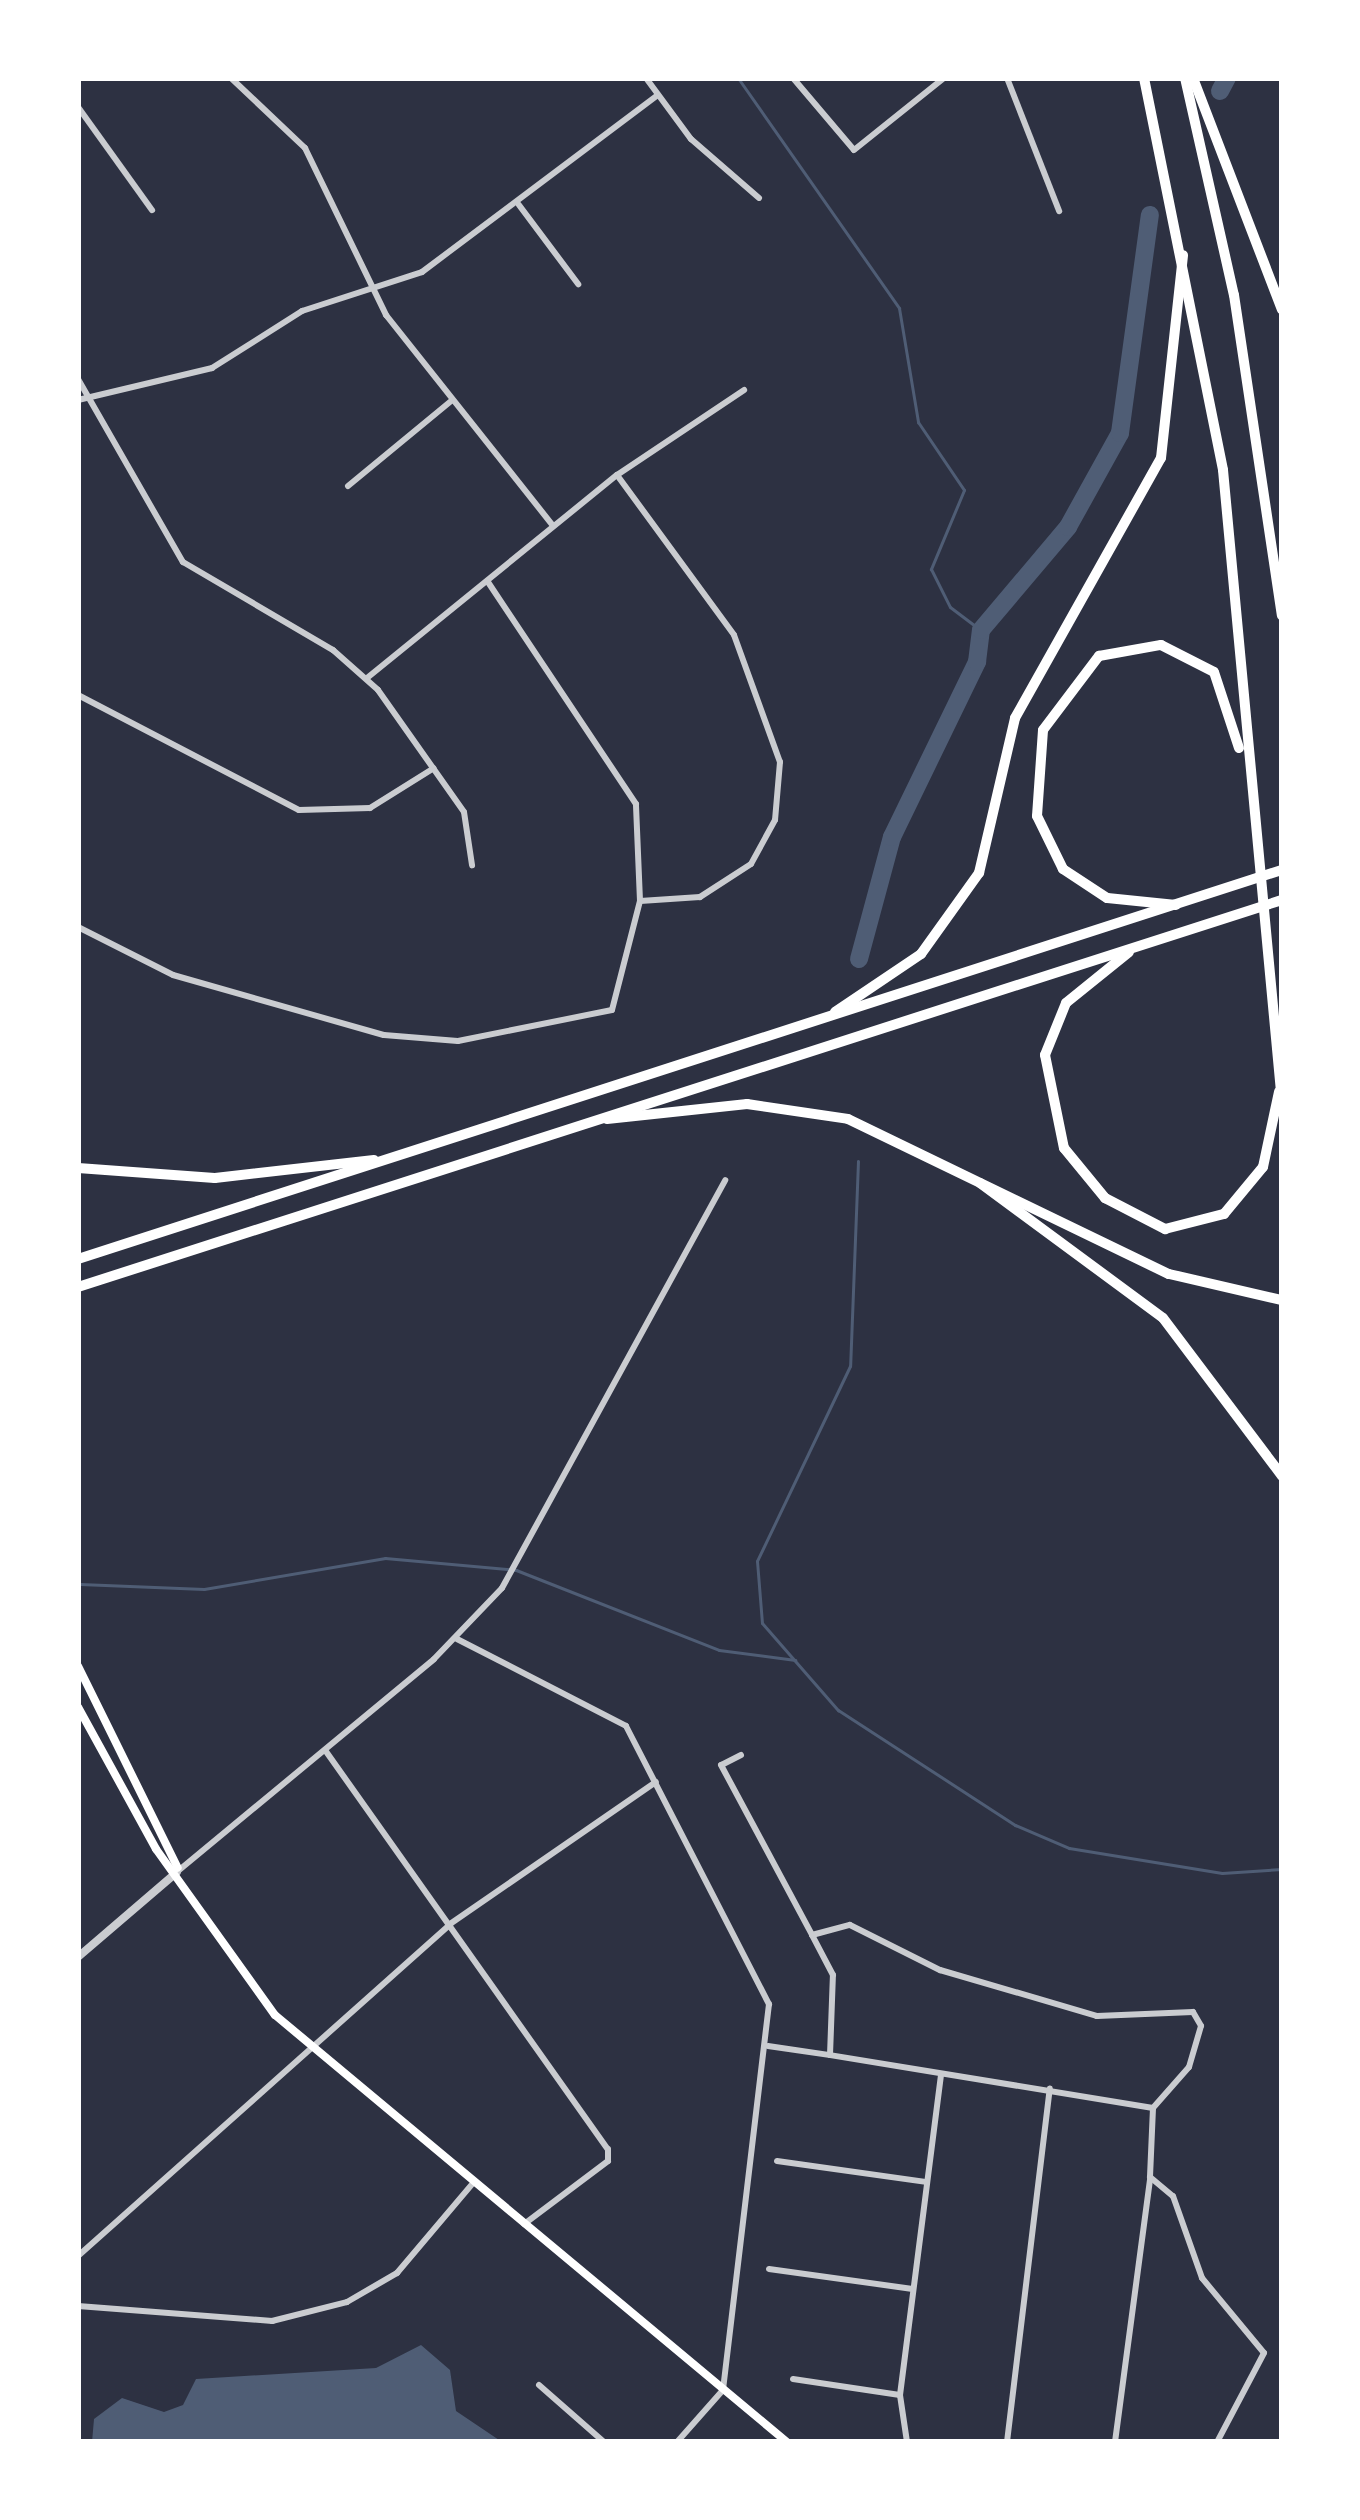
<!DOCTYPE html>
<html>
<head>
<meta charset="utf-8">
<style>
	body { margin:0 }
	#map { position:relative; width:1360px; height:2520px; overflow:hidden; background:#2d3142; font-family:"Source Sans 3",sans-serif }
	div>[style] { position:absolute }
	[style*='--x'] { left:calc(var(--x)*1px); top:calc(var(--y)*1px); width:calc(var(--w)*1px); rotate:calc(var(--a)*1deg) }
	.water>* { inset:0; background:#4f5d75 }
	.stream>* { height:3px; margin:-1.5px; padding:0 1.5px; transform-origin:1.5px; border-radius:1.5px; background:#4f5d75 }
	.river>* { height:18px; margin:-9px; padding:0 9px; transform-origin:9px; border-radius:9px; background:#4f5d75 }
	.minor>* { height:6px; margin:-3px; padding:0 3px; transform-origin:3px; border-radius:3px; background:#caccd0 }
	.tertiary>* { height:8px; margin:-4px; padding:0 4px; transform-origin:4px; border-radius:4px; background:#caccd0 }
	.secondary>* { height:8px; margin:-4px; padding:0 4px; transform-origin:4px; border-radius:4px; background:#fff }
	.motorway>* { height:10px; margin:-5px; padding:0 5px; transform-origin:5px; border-radius:5px; background:#fff }
	span { translate:-50% -50%; white-space:nowrap; text-align:center; line-height:1.15; -webkit-text-stroke:10px #fff; paint-order:stroke }
	.frame { position:absolute; inset:0; border:81px solid #fff; pointer-events:none }
</style>
</head>
<body>
<div id="map">
	<div class="water">
		<div style="clip-path:polygon(421px 2345px,450px 2370px,456px 2411px,502px 2442px,92px 2442px,94px 2419px,122px 2398px,164px 2412px,183px 2405px,196px 2379px,376px 2368px)"></div>
	</div>
	<div class="stream">
		<div style="--x:738;--y:78;--w:281;--a:55"></div>
		<div style="--x:899;--y:308;--w:116;--a:80.5"></div>
		<div style="--x:918;--y:422;--w:82;--a:55.9"></div>
		<div style="--x:964;--y:490;--w:86;--a:112.7"></div>
		<div style="--x:931;--y:569;--w:42;--a:63.4"></div>
		<div style="--x:950;--y:607;--w:39;--a:37"></div>
		<div style="--x:858;--y:1161;--w:205;--a:92.2"></div>
		<div style="--x:850;--y:1366;--w:216;--a:115.5"></div>
		<div style="--x:757;--y:1561;--w:62;--a:85.4"></div>
		<div style="--x:762;--y:1623;--w:116;--a:48.9"></div>
		<div style="--x:838;--y:1710;--w:211;--a:33"></div>
		<div style="--x:1015;--y:1825;--w:59;--a:23.1"></div>
		<div style="--x:1069;--y:1848;--w:155;--a:9.3"></div>
		<div style="--x:1222;--y:1873;--w:60;--a:-3.8"></div>
		<div style="--x:80;--y:1584;--w:124;--a:2.3"></div>
		<div style="--x:204;--y:1589;--w:184;--a:-9.7"></div>
		<div style="--x:385;--y:1558;--w:132;--a:5.2"></div>
		<div style="--x:516;--y:1570;--w:218;--a:21.5"></div>
		<div style="--x:719;--y:1650;--w:77;--a:7.5"></div>
	</div>
	<div class="river">
		<div style="--x:1220;--y:91;--w:15;--a:-62"></div>
		<div style="--x:859;--y:959;--w:126;--a:-74.9"></div>
		<div style="--x:892;--y:837;--w:195;--a:-64.1"></div>
		<div style="--x:977;--y:662;--w:32;--a:-83"></div>
		<div style="--x:981;--y:630;--w:135;--a:-49.8"></div>
		<div style="--x:1068;--y:527;--w:107;--a:-61"></div>
		<div style="--x:1120;--y:433;--w:220;--a:-82.2"></div>
	</div>
	<div class="minor">
		<div style="--x:231;--y:78;--w:102;--a:43.4"></div>
		<div style="--x:305;--y:148;--w:186;--a:64.1"></div>
		<div style="--x:386;--y:315;--w:269;--a:51.6"></div>
		<div style="--x:646;--y:78;--w:76;--a:53.6"></div>
		<div style="--x:691;--y:139;--w:90;--a:40.9"></div>
		<div style="--x:793;--y:78;--w:94;--a:49.7"></div>
		<div style="--x:854;--y:150;--w:115;--a:-38.7"></div>
		<div style="--x:1007;--y:78;--w:143;--a:68.6"></div>
		<div style="--x:78;--y:107;--w:127;--a:54.3"></div>
		<div style="--x:519;--y:205;--w:99;--a:53.2"></div>
		<div style="--x:78;--y:379;--w:211;--a:60.2"></div>
		<div style="--x:183;--y:562;--w:174;--a:30.4"></div>
		<div style="--x:333;--y:650;--w:60;--a:41.6"></div>
		<div style="--x:378;--y:690;--w:149;--a:54.8"></div>
		<div style="--x:464;--y:812;--w:54;--a:81.4"></div>
		<div style="--x:78;--y:400;--w:138;--a:-13.4"></div>
		<div style="--x:212;--y:368;--w:107;--a:-32.3"></div>
		<div style="--x:302;--y:311;--w:126;--a:-18"></div>
		<div style="--x:422;--y:272;--w:293;--a:-36.9"></div>
		<div style="--x:617;--y:475;--w:198;--a:53.8"></div>
		<div style="--x:734;--y:635;--w:135;--a:70.1"></div>
		<div style="--x:780;--y:762;--w:58;--a:94.9"></div>
		<div style="--x:775;--y:820;--w:50;--a:118.6"></div>
		<div style="--x:751;--y:864;--w:61;--a:147.1"></div>
		<div style="--x:700;--y:897;--w:60;--a:176.2"></div>
		<div style="--x:348;--y:486;--w:134;--a:-39.5"></div>
		<div style="--x:367;--y:678;--w:322;--a:-39.1"></div>
		<div style="--x:617;--y:475;--w:153;--a:-33.8"></div>
		<div style="--x:78;--y:695;--w:249;--a:27.5"></div>
		<div style="--x:299;--y:810;--w:71;--a:-1.6"></div>
		<div style="--x:370;--y:808;--w:75;--a:-32"></div>
		<div style="--x:78;--y:927;--w:106;--a:26.8"></div>
		<div style="--x:173;--y:975;--w:219;--a:15.9"></div>
		<div style="--x:384;--y:1035;--w:74;--a:4.6"></div>
		<div style="--x:458;--y:1041;--w:157;--a:-11.4"></div>
		<div style="--x:612;--y:1010;--w:113;--a:-75.6"></div>
		<div style="--x:640;--y:901;--w:97;--a:-92.4"></div>
		<div style="--x:636;--y:804;--w:268;--a:-123.7"></div>
		<div style="--x:457;--y:1639;--w:190;--a:27.2"></div>
		<div style="--x:626;--y:1726;--w:313;--a:62.8"></div>
		<div style="--x:769;--y:2004;--w:389;--a:96.8"></div>
		<div style="--x:723;--y:2390;--w:69;--a:131.5"></div>
		<div style="--x:325;--y:1750;--w:489;--a:54.7"></div>
		<div style="--x:608;--y:2149;--w:12;--a:90"></div>
		<div style="--x:608;--y:2161;--w:105;--a:143.1"></div>
		<div style="--x:741;--y:1755;--w:22;--a:153"></div>
		<div style="--x:721;--y:1765;--w:193;--a:61.8"></div>
		<div style="--x:178;--y:1871;--w:332;--a:-39.6"></div>
		<div style="--x:434;--y:1659;--w:98;--a:-46.2"></div>
		<div style="--x:502;--y:1588;--w:465;--a:-61.3"></div>
		<div style="--x:850;--y:1925;--w:101;--a:26.6"></div>
		<div style="--x:940;--y:1970;--w:164;--a:16.3"></div>
		<div style="--x:1097;--y:2016;--w:96;--a:-2.4"></div>
		<div style="--x:1193;--y:2012;--w:16;--a:60"></div>
		<div style="--x:1201;--y:2026;--w:43;--a:106.3"></div>
		<div style="--x:1189;--y:2067;--w:55;--a:131.3"></div>
		<div style="--x:1153;--y:2108;--w:327;--a:-170.7"></div>
		<div style="--x:830;--y:2055;--w:80;--a:-87.9"></div>
		<div style="--x:833;--y:1975;--w:45;--a:-117.7"></div>
		<div style="--x:812;--y:1935;--w:39;--a:-15"></div>
		<div style="--x:768;--y:2046;--w:63;--a:8.3"></div>
		<div style="--x:1153;--y:2108;--w:69;--a:92.5"></div>
		<div style="--x:1150;--y:2177;--w:30;--a:40"></div>
		<div style="--x:1173;--y:2196;--w:87;--a:70.5"></div>
		<div style="--x:1202;--y:2278;--w:97;--a:50.4"></div>
		<div style="--x:1264;--y:2353;--w:101;--a:117.8"></div>
		<div style="--x:777;--y:2161;--w:150;--a:8"></div>
		<div style="--x:78;--y:2256;--w:499;--a:-41.7"></div>
		<div style="--x:450;--y:1924;--w:250;--a:-34.6"></div>
		<div style="--x:769;--y:2269;--w:145;--a:7.9"></div>
		<div style="--x:78;--y:2306;--w:195;--a:4.4"></div>
		<div style="--x:272;--y:2321;--w:77;--a:-14.2"></div>
		<div style="--x:347;--y:2302;--w:58;--a:-30.1"></div>
		<div style="--x:397;--y:2273;--w:119;--a:-49.8"></div>
		<div style="--x:793;--y:2379;--w:108;--a:8.5"></div>
		<div style="--x:539;--y:2385;--w:86;--a:41.2"></div>
		<div style="--x:907;--y:2442;--w:48;--a:-98.5"></div>
		<div style="--x:900;--y:2395;--w:322;--a:-82.7"></div>
		<div style="--x:1007;--y:2442;--w:356;--a:-83.1"></div>
		<div style="--x:1115;--y:2442;--w:266;--a:-82.4"></div>
	</div>
	<div class="tertiary">
		<div style="--x:78;--y:1957;--w:130;--a:-40.6"></div>
	</div>
	<div class="secondary">
		<div style="--x:78;--y:1666;--w:225;--a:63.7"></div>
		<div style="--x:78;--y:1707;--w:162;--a:61.2"></div>
		<div style="--x:156;--y:1849;--w:204;--a:54.4"></div>
		<div style="--x:275;--y:2015;--w:667;--a:39.83"></div>
	</div>
	<div class="motorway">
		<div style="--x:1144;--y:78;--w:400;--a:78.6"></div>
		<div style="--x:1223;--y:470;--w:635;--a:84.67"></div>
		<div style="--x:1185;--y:78;--w:222;--a:77.3"></div>
		<div style="--x:1234;--y:295;--w:324;--a:81.5"></div>
		<div style="--x:1193;--y:78;--w:248;--a:69"></div>
		<div style="--x:1176;--y:905;--w:69;--a:-174.2"></div>
		<div style="--x:1107;--y:898;--w:53;--a:-146.6"></div>
		<div style="--x:1063;--y:869;--w:59;--a:-116.1"></div>
		<div style="--x:1037;--y:816;--w:86;--a:-86"></div>
		<div style="--x:1043;--y:730;--w:93;--a:-52.9"></div>
		<div style="--x:1099;--y:656;--w:63;--a:-10.1"></div>
		<div style="--x:1161;--y:645;--w:59;--a:27"></div>
		<div style="--x:1214;--y:672;--w:80;--a:71.8"></div>
		<div style="--x:1129;--y:952;--w:81;--a:141"></div>
		<div style="--x:1066;--y:1003;--w:56;--a:112"></div>
		<div style="--x:1045;--y:1055;--w:95;--a:78.5"></div>
		<div style="--x:1064;--y:1148;--w:65;--a:50.6"></div>
		<div style="--x:1105;--y:1198;--w:68;--a:27.3"></div>
		<div style="--x:1165;--y:1229;--w:61;--a:-14.3"></div>
		<div style="--x:1224;--y:1214;--w:61;--a:-50.3"></div>
		<div style="--x:1263;--y:1167;--w:77;--a:-78"></div>
		<div style="--x:835;--y:1012;--w:104;--a:-34"></div>
		<div style="--x:921;--y:954;--w:100;--a:-54.4"></div>
		<div style="--x:979;--y:873;--w:159;--a:-76.9"></div>
		<div style="--x:1015;--y:718;--w:298;--a:-60.7"></div>
		<div style="--x:1161;--y:458;--w:204;--a:-83.8"></div>
		<div style="--x:607;--y:1119;--w:141;--a:-6.1"></div>
		<div style="--x:747;--y:1104;--w:102;--a:8.4"></div>
		<div style="--x:848;--y:1119;--w:356;--a:25.8"></div>
		<div style="--x:1169;--y:1274;--w:116;--a:13"></div>
		<div style="--x:78;--y:1168;--w:137;--a:4.2"></div>
		<div style="--x:215;--y:1178;--w:160;--a:-6.5"></div>
		<div style="--x:980;--y:1183;--w:227;--a:36.4"></div>
		<div style="--x:1163;--y:1318;--w:198;--a:53"></div>
		<div style="--x:78;--y:1259;--w:1265;--a:-17.91"></div>
		<div style="--x:78;--y:1287;--w:1265;--a:-17.82"></div>
	</div>
	<div class="frame"></div>
</div>
</body>
</html>
